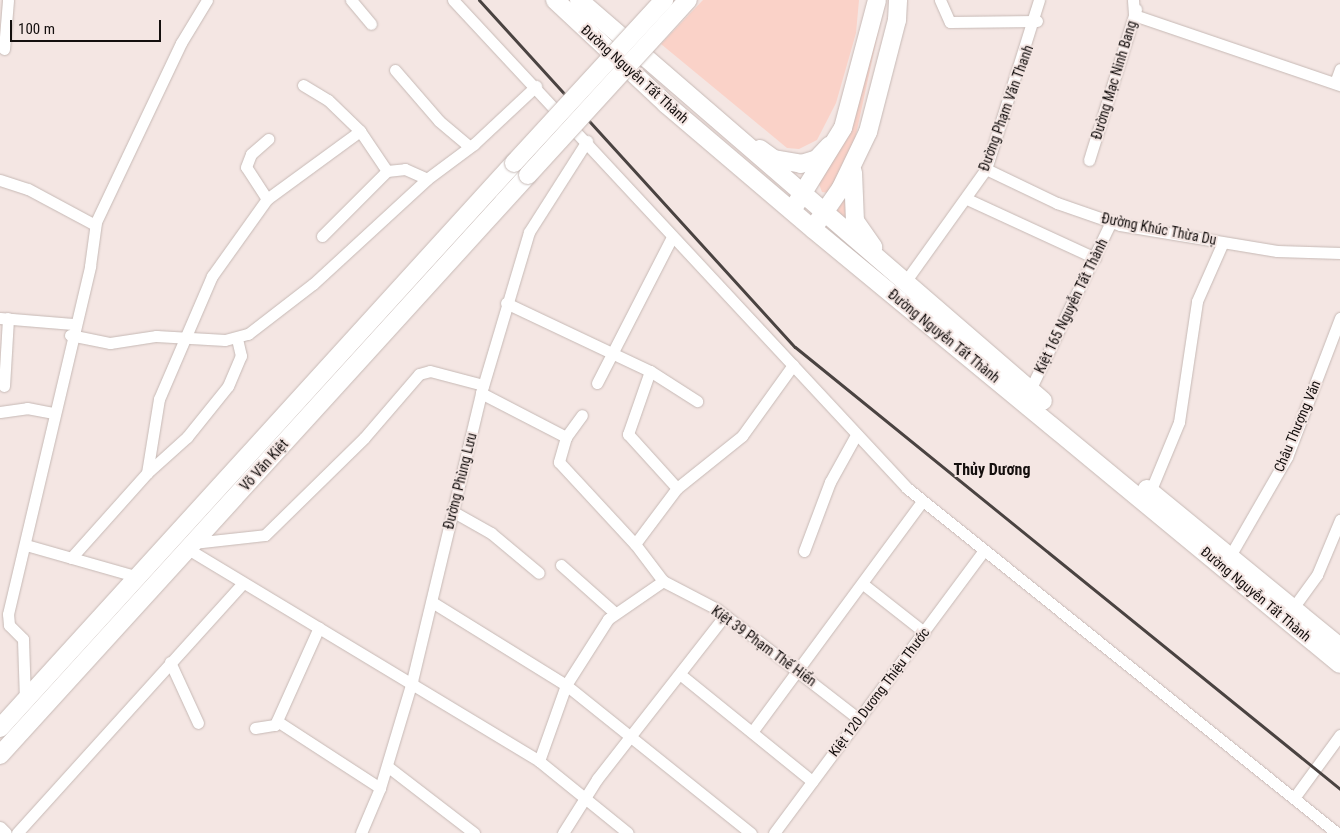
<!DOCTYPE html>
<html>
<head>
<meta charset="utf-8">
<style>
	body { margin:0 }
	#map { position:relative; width:1340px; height:833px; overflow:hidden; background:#f4e6e3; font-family:"Roboto Condensed",sans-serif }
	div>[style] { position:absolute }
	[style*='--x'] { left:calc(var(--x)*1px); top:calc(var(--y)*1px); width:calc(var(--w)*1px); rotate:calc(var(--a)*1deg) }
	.green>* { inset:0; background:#fad2c8 }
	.roads { filter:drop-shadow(0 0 1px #c6b9b5) drop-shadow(0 0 1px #c6b9b5) }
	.street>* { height:11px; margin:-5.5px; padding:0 5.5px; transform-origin:5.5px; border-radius:5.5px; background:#fff }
	.primary>* { height:18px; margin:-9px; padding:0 9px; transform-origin:9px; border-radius:9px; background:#fff }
	.rail>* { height:3px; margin:-1.5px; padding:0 1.5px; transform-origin:1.5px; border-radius:1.5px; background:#4a4341 }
	.bridges { filter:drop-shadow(0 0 1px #c6b9b5) drop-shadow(0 0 1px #c6b9b5) }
	.primary-bridge>* { height:18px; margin:-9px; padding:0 9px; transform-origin:9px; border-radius:9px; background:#fff }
	span { translate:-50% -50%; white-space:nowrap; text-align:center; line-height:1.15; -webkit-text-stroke:4px #f4e6e3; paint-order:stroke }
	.street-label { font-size:14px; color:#140f0e }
	.quarter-label { font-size:16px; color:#140f0e; font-weight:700 }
	.scale { position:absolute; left:10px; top:20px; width:151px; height:22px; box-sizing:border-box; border:2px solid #140f0e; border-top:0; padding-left:6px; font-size:15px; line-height:18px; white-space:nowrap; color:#140f0e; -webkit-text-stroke:4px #f4e6e3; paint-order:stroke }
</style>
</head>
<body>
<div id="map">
	<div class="green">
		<div style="clip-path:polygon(703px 0,859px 0,856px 33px,836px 103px,817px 140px,799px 149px,787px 148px,661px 44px)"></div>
		<div style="clip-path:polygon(884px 5px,852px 153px,829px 193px,822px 192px,819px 184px,854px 121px)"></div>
		<div style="clip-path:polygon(844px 199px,845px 200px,849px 222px,836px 213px)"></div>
	</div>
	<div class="roads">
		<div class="street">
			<div style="--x:351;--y:0;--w:31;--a:50"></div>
			<div style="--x:453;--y:0;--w:667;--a:47.07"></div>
			<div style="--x:907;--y:488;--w:551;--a:38.74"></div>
			<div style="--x:940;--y:0;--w:24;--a:66"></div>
			<div style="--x:950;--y:22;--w:87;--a:-0.7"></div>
			<div style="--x:1133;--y:0;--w:15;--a:86"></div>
			<div style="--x:1134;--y:15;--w:218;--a:18.8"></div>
			<div style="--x:4;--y:49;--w:49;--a:-85.3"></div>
			<div style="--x:395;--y:70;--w:67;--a:49.2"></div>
			<div style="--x:439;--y:121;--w:40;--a:40"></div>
			<div style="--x:1335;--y:83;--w:15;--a:-70"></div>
			<div style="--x:303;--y:85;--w:29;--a:31"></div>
			<div style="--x:328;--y:100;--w:45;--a:44.1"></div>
			<div style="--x:360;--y:131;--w:48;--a:56"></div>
			<div style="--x:387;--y:171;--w:18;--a:-6"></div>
			<div style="--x:405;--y:169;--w:24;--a:24"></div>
			<div style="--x:1089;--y:160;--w:158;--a:-72.7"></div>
			<div style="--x:986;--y:169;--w:79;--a:25.6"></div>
			<div style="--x:1057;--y:203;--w:67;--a:19.2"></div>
			<div style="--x:1120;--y:225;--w:159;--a:9.4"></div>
			<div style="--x:1277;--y:251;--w:63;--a:1.8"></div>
			<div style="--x:0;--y:180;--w:29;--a:18"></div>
			<div style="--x:28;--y:189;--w:76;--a:28.2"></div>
			<div style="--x:267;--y:199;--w:38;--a:-123"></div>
			<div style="--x:246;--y:167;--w:14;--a:-69"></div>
			<div style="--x:251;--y:154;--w:23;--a:-41"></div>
			<div style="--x:967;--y:199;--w:141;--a:24.7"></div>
			<div style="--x:322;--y:236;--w:92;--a:-45"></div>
			<div style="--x:905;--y:282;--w:139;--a:-54.4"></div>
			<div style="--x:986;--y:169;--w:177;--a:-72.6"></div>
			<div style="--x:506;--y:303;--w:159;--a:25.3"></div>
			<div style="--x:650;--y:371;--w:56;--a:32.6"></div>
			<div style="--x:0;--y:318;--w:73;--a:4.7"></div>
			<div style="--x:70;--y:335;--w:41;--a:11.3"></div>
			<div style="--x:110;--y:343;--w:47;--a:-8.7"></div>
			<div style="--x:156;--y:336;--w:69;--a:3.3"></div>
			<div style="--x:225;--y:340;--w:24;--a:-15"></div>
			<div style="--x:248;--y:334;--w:82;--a:-37.6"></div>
			<div style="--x:313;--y:284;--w:155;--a:-42.6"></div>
			<div style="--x:427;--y:179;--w:59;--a:-36.7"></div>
			<div style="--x:474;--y:144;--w:85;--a:-43.1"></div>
			<div style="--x:793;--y:365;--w:87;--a:125.7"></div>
			<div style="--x:742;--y:436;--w:83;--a:141.3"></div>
			<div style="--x:677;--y:488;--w:70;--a:126.9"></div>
			<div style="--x:635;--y:544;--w:46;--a:52.9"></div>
			<div style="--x:663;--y:581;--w:61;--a:27.4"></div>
			<div style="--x:717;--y:609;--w:180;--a:37.8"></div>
			<div style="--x:650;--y:371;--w:67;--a:109.2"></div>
			<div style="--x:628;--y:434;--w:73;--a:47.8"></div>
			<div style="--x:597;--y:383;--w:164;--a:-62.8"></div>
			<div style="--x:4;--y:386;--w:68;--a:-86.6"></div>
			<div style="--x:1030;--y:390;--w:187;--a:-64.3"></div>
			<div style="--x:481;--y:393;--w:96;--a:27.4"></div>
			<div style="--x:566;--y:437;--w:26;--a:106"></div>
			<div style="--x:559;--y:462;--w:112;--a:47.2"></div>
			<div style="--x:0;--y:412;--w:27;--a:-8"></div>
			<div style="--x:27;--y:408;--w:26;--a:11"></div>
			<div style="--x:566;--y:437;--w:27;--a:-54"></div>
			<div style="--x:147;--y:473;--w:75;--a:-80.8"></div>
			<div style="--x:159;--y:399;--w:134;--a:-66.7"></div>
			<div style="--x:212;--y:276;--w:95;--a:-54.5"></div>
			<div style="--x:267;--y:199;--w:115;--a:-36.2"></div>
			<div style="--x:1148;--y:497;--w:81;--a:-67.5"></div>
			<div style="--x:1179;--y:422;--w:122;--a:-81.5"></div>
			<div style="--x:1197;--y:301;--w:64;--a:-66.2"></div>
			<div style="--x:452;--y:511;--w:45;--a:29.4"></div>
			<div style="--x:491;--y:533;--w:62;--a:39.8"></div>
			<div style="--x:193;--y:543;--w:72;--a:-6.3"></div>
			<div style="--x:265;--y:535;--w:139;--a:-44.4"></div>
			<div style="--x:364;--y:438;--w:84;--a:-49.3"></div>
			<div style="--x:419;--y:374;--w:11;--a:-15"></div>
			<div style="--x:430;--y:371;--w:55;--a:14.8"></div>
			<div style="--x:26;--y:545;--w:116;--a:15.9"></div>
			<div style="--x:188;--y:549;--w:410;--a:31.1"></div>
			<div style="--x:539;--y:761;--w:114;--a:39"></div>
			<div style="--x:804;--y:551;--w:74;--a:-69.4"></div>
			<div style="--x:830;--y:482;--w:54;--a:-61"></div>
			<div style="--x:1230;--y:556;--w:114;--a:-60.1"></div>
			<div style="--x:1287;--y:457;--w:149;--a:-69.1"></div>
			<div style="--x:71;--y:558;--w:114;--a:-48.2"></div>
			<div style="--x:147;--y:473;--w:54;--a:-42"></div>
			<div style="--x:187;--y:437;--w:65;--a:-51.2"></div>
			<div style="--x:228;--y:386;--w:33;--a:-67"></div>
			<div style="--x:241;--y:356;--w:18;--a:-103"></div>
			<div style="--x:561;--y:565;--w:72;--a:41.6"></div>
			<div style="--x:863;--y:584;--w:78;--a:38.2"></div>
			<div style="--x:432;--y:602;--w:158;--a:31.8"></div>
			<div style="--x:566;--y:685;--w:237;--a:38.7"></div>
			<div style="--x:1293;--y:608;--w:41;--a:-54"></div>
			<div style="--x:1317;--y:575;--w:60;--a:-67.3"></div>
			<div style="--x:170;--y:662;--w:67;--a:65.3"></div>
			<div style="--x:681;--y:675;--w:169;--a:39"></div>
			<div style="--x:25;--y:700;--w:61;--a:-91.9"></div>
			<div style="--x:23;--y:639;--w:20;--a:-135"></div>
			<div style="--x:9;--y:625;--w:11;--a:-95"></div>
			<div style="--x:8;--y:614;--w:358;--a:-76.7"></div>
			<div style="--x:90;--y:266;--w:44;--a:-82.2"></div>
			<div style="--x:96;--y:222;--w:198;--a:-64.6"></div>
			<div style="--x:181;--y:43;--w:50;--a:-58.8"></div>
			<div style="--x:277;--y:721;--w:123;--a:33"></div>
			<div style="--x:255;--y:728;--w:20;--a:-9"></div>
			<div style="--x:275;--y:725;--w:107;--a:-65.8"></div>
			<div style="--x:752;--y:732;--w:287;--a:-53.6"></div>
			<div style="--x:539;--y:761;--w:81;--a:-70.4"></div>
			<div style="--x:566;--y:685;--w:78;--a:-57.5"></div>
			<div style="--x:608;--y:619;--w:67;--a:-34.6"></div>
			<div style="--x:387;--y:766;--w:110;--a:37.6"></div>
			<div style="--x:1294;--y:798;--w:78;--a:-53.9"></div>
			<div style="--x:0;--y:827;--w:8;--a:45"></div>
			<div style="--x:17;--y:833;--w:336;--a:-47.9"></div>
			<div style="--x:361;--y:833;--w:49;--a:-67.1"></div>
			<div style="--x:380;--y:788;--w:112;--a:-73.3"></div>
			<div style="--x:412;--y:681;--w:296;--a:-76.5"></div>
			<div style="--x:481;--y:393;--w:168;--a:-73.4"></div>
			<div style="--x:529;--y:232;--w:108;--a:-57.5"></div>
			<div style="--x:563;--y:833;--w:64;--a:-57.8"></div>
			<div style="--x:597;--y:779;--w:208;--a:-52"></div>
			<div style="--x:774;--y:833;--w:350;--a:-53.4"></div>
		</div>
		<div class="primary">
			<div style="--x:555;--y:0;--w:152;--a:43.1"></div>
			<div style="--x:666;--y:104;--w:193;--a:40.4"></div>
			<div style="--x:813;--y:229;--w:683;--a:39.54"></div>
			<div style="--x:579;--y:0;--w:613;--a:40.83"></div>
			<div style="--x:760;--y:149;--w:17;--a:36"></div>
			<div style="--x:774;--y:159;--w:27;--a:10"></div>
			<div style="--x:801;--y:164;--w:17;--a:-17"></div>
			<div style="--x:817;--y:159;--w:18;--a:-47"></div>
			<div style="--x:853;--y:172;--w:49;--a:87.7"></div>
			<div style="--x:855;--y:221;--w:32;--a:55"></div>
			<div style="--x:796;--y:204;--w:89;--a:-58.3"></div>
			<div style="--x:843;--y:128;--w:132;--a:-75.1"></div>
			<div style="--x:816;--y:224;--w:44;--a:-55.2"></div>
			<div style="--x:841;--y:188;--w:62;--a:-64.3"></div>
			<div style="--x:868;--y:132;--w:116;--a:-75.5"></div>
			<div style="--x:897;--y:20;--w:20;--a:-87"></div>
			<div style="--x:1147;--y:489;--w:249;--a:39.3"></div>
			<div style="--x:0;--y:728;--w:764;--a:-47.71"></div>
			<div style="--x:0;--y:755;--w:784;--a:-47.69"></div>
		</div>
	</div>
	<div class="rail">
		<div style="--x:479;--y:0;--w:469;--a:47.7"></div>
		<div style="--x:795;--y:347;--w:702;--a:39.04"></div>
	</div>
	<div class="bridges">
		<div class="primary-bridge">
			<div style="--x:514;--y:163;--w:222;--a:-47.4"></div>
			<div style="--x:528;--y:175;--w:237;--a:-47.6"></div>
		</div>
	</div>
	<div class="street-label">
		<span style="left:635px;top:74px;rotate:42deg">Đường Nguyễn Tất Thành</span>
		<span style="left:1114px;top:80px;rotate:-73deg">Đường Mạc Ninh Bang</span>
		<span style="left:1006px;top:108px;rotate:-70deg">Đường Phạm Văn Thanh</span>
		<span style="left:1159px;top:229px;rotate:11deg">Đường Khúc Thừa Dụ</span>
		<span style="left:1071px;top:306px;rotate:-64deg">Kiệt 165 Nguyễn Tất Thành</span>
		<span style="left:944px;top:336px;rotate:39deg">Đường Nguyễn Tất Thành</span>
		<span style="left:1297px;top:426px;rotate:-67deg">Châu Thượng Văn</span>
		<span style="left:264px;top:465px;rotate:-48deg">Võ Văn Kiệt</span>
		<span style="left:460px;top:481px;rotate:-76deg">Đường Phùng Lưu</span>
		<span style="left:1256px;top:594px;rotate:40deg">Đường Nguyễn Tất Thành</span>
		<span style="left:764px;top:646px;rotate:36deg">Kiệt 39 Phạm Thế Hiển</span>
		<span style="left:879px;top:692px;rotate:-53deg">Kiệt 120 Dương Thiệu Thước</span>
	</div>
	<div class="quarter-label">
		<span style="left:992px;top:470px">Thủy Dương</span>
	</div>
	<div class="scale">100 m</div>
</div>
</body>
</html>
